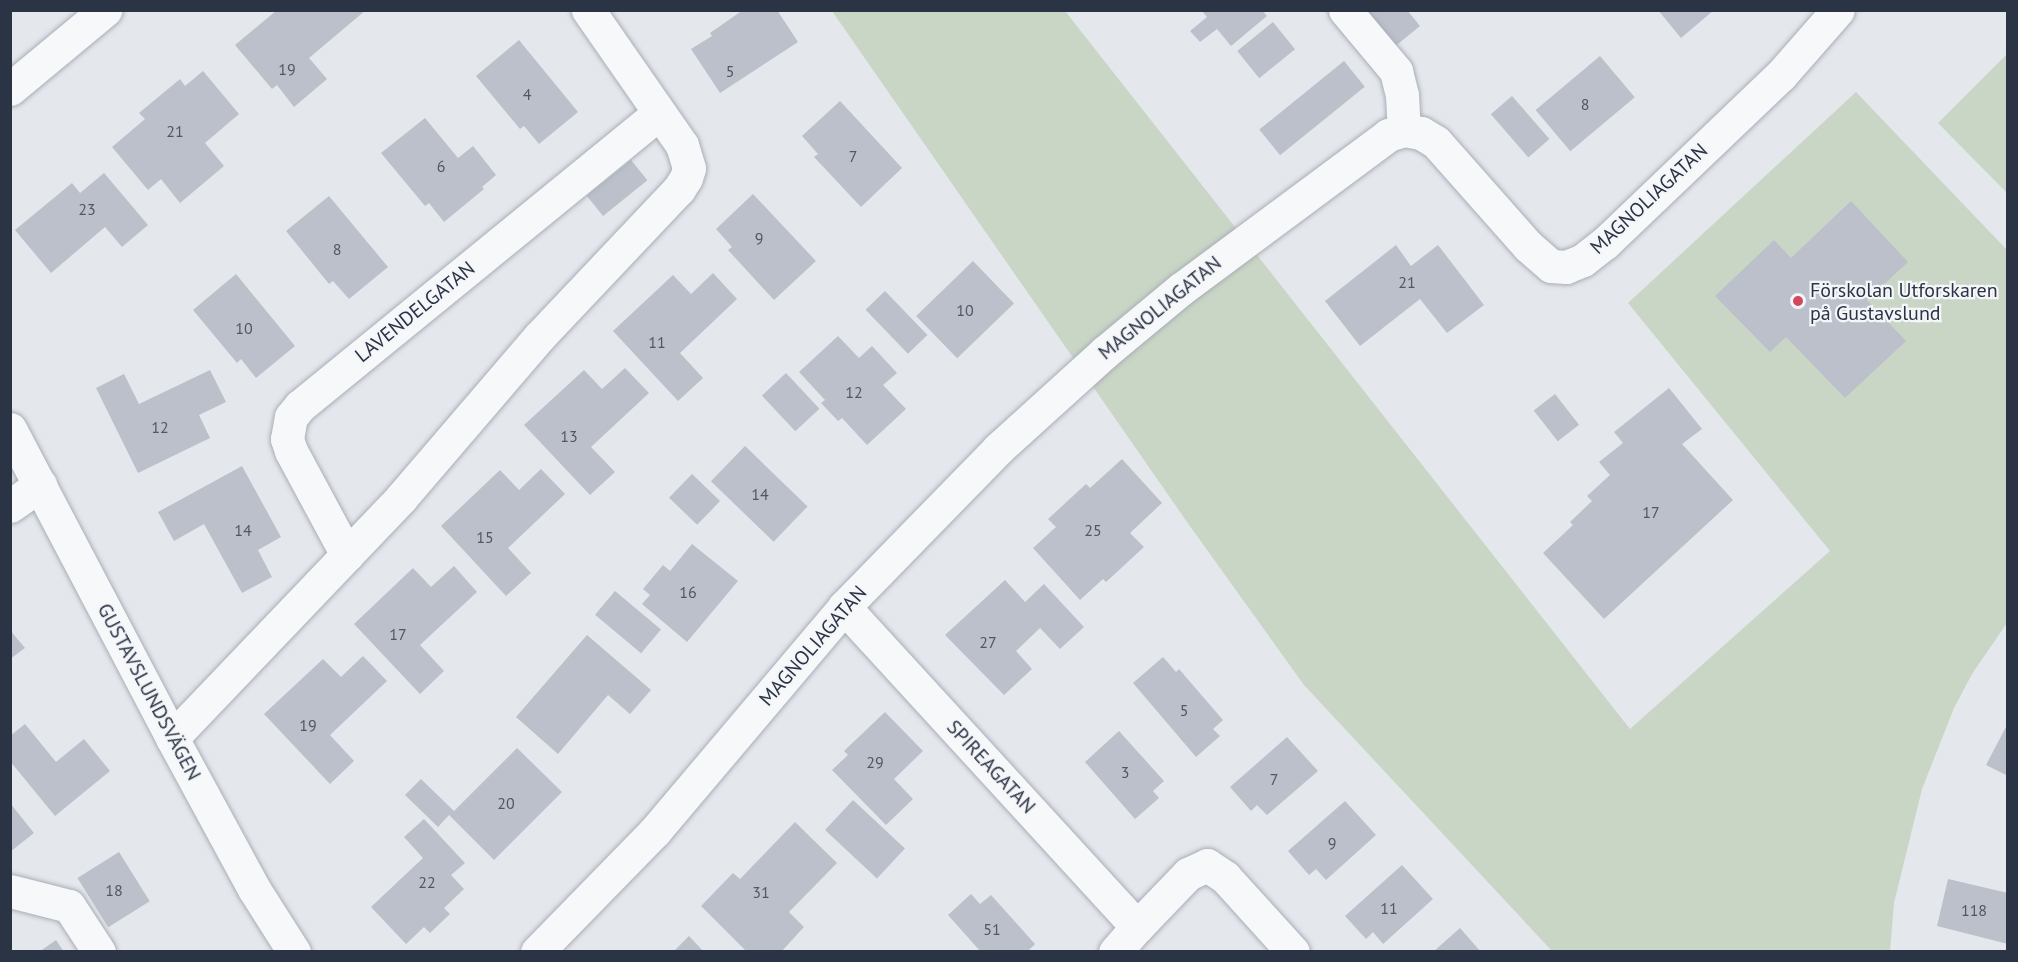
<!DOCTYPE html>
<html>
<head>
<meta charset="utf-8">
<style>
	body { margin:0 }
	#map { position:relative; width:2018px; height:962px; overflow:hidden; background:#e4e7ec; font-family:"PT Sans",sans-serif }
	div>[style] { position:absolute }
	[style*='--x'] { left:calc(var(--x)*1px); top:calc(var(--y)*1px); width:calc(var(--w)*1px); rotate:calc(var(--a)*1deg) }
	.green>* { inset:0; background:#c9d6c5 }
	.building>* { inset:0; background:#bbc0ca; transform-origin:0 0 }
	.roads { filter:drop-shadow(0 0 2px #a9aeb7) drop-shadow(0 0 2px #a9aeb7) }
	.minor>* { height:33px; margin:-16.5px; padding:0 16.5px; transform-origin:16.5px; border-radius:16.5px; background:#f7f8fa }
	.tertiary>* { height:33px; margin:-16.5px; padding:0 16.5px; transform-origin:16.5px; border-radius:16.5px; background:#f7f8fa }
	.dots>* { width:16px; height:16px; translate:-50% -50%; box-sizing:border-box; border:3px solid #f4f6f9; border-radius:50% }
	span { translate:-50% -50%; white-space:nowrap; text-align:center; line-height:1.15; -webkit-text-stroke:4.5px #f4f6f9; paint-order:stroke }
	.number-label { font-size:16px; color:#4f5766 }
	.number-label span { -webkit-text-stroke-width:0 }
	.street-label { font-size:20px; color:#2b3445 }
	.poi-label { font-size:20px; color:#2b3445 }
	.left { translate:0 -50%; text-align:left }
	.frame { position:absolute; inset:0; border:12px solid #2b3445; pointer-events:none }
</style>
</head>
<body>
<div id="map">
	<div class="green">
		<div style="clip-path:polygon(832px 11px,1065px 11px,1630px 729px,1830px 551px,1628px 303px,1856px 92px,2008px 251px,2007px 623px,1972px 674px,1954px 708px,1922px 789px,1894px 903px,1890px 951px,1552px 951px,1304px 685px,1187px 522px)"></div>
		<div style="clip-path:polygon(2007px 54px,2007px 193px,1938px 123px)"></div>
	</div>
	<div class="building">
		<div style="clip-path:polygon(277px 10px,366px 10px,309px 58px,327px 79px,294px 107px,277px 85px,272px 89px,235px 45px)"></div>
		<div style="clip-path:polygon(743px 10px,777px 10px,798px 42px,720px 93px,691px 49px,712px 36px,710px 33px)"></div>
		<div style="clip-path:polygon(1201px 10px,1262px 10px,1267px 16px,1231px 46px,1217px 29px,1200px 42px,1190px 31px,1207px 17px)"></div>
		<div style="clip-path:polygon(1363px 10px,1407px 10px,1420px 26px,1393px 48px)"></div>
		<div style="clip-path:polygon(1658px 10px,1714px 10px,1681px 38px)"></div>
		<div style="left:1273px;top:22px;width:35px;height:46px;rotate:51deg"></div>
		<div style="clip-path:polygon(519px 40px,578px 112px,539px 144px,524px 126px,520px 129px,476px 76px)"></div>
		<div style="left:1600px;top:56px;width:54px;height:84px;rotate:50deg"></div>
		<div style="left:1344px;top:61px;width:33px;height:109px;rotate:51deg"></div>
		<div style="clip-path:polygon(203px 71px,239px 114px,205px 143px,224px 166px,180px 203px,161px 179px,148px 190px,112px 147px,145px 119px,139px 113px,180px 79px,185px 86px)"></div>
		<div style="left:1512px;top:96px;width:57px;height:28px;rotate:49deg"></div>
		<div style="clip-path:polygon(840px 101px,902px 168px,861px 207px,814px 157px,818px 154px,802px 136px)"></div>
		<div style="clip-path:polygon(425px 118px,458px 158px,473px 146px,496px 175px,482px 187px,484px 189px,444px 222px,429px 203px,425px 206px,381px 153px)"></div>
		<div style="left:631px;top:160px;width:26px;height:57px;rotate:51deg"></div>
		<div style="clip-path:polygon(104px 173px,148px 225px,122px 247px,105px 227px,51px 273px,15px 230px,72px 183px,80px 193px)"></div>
		<div style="clip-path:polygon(753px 194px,816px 261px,774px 300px,728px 250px,732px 247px,716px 229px)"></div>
		<div style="clip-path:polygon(329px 196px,388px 267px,349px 299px,333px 281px,329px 284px,286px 231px)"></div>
		<div style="clip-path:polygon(1851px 201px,1908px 262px,1867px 300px,1906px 341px,1845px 398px,1786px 337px,1770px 352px,1715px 296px,1774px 240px,1791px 258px)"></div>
		<div style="clip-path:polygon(1396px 245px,1411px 266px,1438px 245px,1484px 305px,1447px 333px,1420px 299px,1360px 346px,1325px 301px)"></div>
		<div style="left:973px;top:261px;width:59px;height:79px;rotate:46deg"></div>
		<div style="clip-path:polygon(713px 273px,737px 299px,680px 353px,703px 378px,678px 401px,613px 331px,673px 275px,691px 294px)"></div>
		<div style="clip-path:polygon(236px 274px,295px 346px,256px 378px,241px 359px,237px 363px,193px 310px)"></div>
		<div style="left:885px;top:291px;width:61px;height:27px;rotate:46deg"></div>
		<div style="clip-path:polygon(838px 336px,859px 358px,872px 346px,897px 373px,883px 385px,906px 409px,867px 445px,842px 418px,838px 421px,821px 403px,825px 400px,799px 372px)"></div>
		<div style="clip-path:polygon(625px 368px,649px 393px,591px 447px,615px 472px,590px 495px,524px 425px,584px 370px,602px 389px)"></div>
		<div style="clip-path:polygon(210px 370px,226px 402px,199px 415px,210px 438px,138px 473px,96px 388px,124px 374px,139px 404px)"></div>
		<div style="left:786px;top:373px;width:49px;height:33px;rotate:47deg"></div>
		<div style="clip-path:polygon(1669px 388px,1702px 429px,1682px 444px,1733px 500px,1604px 619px,1543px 553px,1573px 525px,1570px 522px,1592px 501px,1587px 496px,1610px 475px,1599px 462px,1623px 443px,1614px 432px)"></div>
		<div style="left:1555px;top:394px;width:39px;height:27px;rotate:52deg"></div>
		<div style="left:745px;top:446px;width:87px;height:49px;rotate:44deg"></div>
		<div style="clip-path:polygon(1122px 459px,1162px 503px,1130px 533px,1144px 547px,1106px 582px,1103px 579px,1080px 600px,1033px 548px,1056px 527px,1048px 519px,1086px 484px,1090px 488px)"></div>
		<div style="clip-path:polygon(242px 466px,281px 537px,258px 550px,272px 577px,242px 593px,204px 524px,174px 541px,158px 512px)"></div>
		<div style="clip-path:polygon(541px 469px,565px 494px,508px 548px,531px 573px,506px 596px,441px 526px,500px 470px,519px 490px)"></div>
		<div style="left:692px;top:474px;width:39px;height:33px;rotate:44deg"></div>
		<div style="clip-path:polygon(692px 544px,738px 581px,687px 642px,642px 604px,650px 595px,643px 589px,663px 565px,670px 571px)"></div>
		<div style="clip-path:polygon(454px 566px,477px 592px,420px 645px,444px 671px,420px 694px,354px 624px,413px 568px,431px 587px)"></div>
		<div style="clip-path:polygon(1005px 580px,1025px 602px,1044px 584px,1084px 627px,1060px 649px,1040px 628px,1016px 651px,1032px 669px,1004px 695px,945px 635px)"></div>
		<div style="left:615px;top:591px;width:60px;height:31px;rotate:40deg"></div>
		<div style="clip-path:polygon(10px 630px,25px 648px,10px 659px)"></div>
		<div style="clip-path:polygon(587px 635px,651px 690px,630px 714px,608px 695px,558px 754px,516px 717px)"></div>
		<div style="clip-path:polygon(363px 656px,387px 681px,330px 735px,354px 761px,330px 784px,264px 714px,323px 659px,341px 677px)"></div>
		<div style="clip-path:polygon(1163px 657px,1176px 672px,1179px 669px,1223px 720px,1213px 729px,1220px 736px,1196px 757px,1133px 683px)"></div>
		<div style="clip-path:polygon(885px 712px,923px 751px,894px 779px,913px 799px,886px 825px,832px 770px,848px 755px,844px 751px)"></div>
		<div style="clip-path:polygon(2008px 723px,2008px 776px,1986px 765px)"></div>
		<div style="clip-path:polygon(25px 724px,56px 762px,84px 739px,110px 771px,55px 816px,10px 761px,10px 736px)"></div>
		<div style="clip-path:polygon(1119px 731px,1164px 781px,1153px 791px,1159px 798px,1135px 819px,1085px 762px)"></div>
		<div style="clip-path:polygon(1287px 737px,1318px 771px,1267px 815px,1257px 805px,1251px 811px,1230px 787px)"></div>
		<div style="clip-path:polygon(517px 748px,562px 792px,494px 860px,449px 815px,438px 827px,405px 795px,421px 779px,454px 811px)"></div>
		<div style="left:853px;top:800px;width:71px;height:41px;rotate:43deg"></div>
		<div style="clip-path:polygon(1345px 801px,1376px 835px,1326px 880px,1316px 869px,1309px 875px,1288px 851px)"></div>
		<div style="clip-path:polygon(10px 803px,34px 833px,10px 852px)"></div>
		<div style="clip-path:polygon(424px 819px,465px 863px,451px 875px,464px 889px,444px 908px,450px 914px,430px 933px,424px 927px,406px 944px,371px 907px,423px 858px,404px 837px)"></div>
		<div style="clip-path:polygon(795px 822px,837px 863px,789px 912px,804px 927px,781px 952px,747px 952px,701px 906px,733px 873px,740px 879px)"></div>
		<div style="left:119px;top:852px;width:58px;height:49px;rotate:58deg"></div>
		<div style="clip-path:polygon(1402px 865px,1433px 899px,1383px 944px,1373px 932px,1366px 939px,1345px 916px)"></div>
		<div style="clip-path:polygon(1948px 879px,2008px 893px,2008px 944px,1937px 926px)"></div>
		<div style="clip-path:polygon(971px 894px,980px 904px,991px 895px,1035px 944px,1027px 952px,981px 952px,948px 915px)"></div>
		<div style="clip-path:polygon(1460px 928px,1481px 952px,1433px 952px)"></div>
		<div style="clip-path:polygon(689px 936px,704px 952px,673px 952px)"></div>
		<div style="clip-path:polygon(56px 940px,64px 952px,39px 952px)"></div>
	</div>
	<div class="roads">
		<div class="minor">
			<div style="--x:1345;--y:10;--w:80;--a:50.1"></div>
			<div style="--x:1396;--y:71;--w:25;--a:76"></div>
			<div style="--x:1402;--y:95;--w:35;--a:87"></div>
			<div style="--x:10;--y:89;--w:124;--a:-39.7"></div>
			<div style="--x:10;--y:506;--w:37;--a:-35"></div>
			<div style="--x:347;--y:555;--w:118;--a:-118.3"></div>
			<div style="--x:291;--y:451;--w:13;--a:-108"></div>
			<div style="--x:287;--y:439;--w:22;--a:-80"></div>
			<div style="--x:291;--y:417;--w:14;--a:-51"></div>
			<div style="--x:300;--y:406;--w:463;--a:-39.2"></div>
			<div style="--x:844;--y:607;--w:434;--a:47.5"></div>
			<div style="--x:1137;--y:927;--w:74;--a:-46.1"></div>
			<div style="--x:1188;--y:874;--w:21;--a:-25"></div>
			<div style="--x:1207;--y:865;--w:22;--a:34"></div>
			<div style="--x:1225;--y:877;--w:101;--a:47.8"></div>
			<div style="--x:172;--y:738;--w:332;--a:-46.3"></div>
			<div style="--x:401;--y:498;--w:212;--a:-49.4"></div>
			<div style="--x:539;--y:337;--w:204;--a:-46.6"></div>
			<div style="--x:679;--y:189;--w:13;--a:-58"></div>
			<div style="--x:686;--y:178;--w:10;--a:-73"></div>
			<div style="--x:689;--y:168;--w:24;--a:-107"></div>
			<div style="--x:682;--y:145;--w:165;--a:-124.8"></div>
			<div style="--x:10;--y:891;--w:61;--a:14.3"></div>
			<div style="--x:69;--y:906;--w:55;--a:56.9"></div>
			<div style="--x:537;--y:952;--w:169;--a:-45.7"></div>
			<div style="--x:655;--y:831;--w:293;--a:-49.8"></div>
			<div style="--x:844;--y:607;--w:221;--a:-45.7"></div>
			<div style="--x:998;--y:449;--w:144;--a:-42.2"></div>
			<div style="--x:1105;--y:352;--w:99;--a:-39.7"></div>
			<div style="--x:1181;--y:289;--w:258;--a:-36.6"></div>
			<div style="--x:1388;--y:135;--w:17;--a:-17"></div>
			<div style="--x:1404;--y:130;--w:17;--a:10"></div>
			<div style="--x:1421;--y:133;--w:17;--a:31"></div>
			<div style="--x:1436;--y:142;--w:139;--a:48.5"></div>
			<div style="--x:1528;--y:246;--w:30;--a:41"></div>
			<div style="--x:1551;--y:266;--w:15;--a:4"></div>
			<div style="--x:1566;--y:267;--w:18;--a:-22"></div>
			<div style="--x:1583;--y:260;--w:28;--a:-38"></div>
			<div style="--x:1605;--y:243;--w:243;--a:-43.7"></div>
			<div style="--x:1781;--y:75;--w:86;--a:-48.8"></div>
			<div style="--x:1115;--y:952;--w:33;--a:-49"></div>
		</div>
		<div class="tertiary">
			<div style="--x:10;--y:429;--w:349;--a:62.3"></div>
			<div style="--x:172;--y:738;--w:172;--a:61.5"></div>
			<div style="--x:254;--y:889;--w:75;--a:57.6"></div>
		</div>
	</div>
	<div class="dots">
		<div style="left:1798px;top:301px;background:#d1495b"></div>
	</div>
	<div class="number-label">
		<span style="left:287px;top:69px">19</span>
		<span style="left:730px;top:71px">5</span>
		<span style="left:527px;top:94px">4</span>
		<span style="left:1585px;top:104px">8</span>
		<span style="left:175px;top:131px">21</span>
		<span style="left:853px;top:156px">7</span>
		<span style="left:441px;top:166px">6</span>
		<span style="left:87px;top:209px">23</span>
		<span style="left:759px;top:238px">9</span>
		<span style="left:337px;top:249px">8</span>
		<span style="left:1407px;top:282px">21</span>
		<span style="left:965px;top:310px">10</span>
		<span style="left:244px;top:328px">10</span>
		<span style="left:657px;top:342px">11</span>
		<span style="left:854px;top:392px">12</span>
		<span style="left:160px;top:427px">12</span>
		<span style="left:569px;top:436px">13</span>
		<span style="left:760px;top:494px">14</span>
		<span style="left:1651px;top:512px">17</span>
		<span style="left:243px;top:530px">14</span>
		<span style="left:1093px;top:530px">25</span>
		<span style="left:485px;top:537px">15</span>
		<span style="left:688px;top:592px">16</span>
		<span style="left:398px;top:634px">17</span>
		<span style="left:988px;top:642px">27</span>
		<span style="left:1184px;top:710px">5</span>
		<span style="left:308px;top:725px">19</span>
		<span style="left:875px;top:762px">29</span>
		<span style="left:1125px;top:772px">3</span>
		<span style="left:1274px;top:779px">7</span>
		<span style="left:506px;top:803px">20</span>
		<span style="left:1332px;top:843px">9</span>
		<span style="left:427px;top:882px">22</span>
		<span style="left:114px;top:890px">18</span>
		<span style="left:761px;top:892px">31</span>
		<span style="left:1389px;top:908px">11</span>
		<span style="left:1974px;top:910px">118</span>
		<span style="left:992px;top:929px">51</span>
	</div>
	<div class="street-label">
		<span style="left:1649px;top:199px;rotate:-43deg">MAGNOLIAGATAN</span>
		<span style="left:1160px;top:308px;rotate:-39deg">MAGNOLIAGATAN</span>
		<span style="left:415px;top:312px;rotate:-39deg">LAVENDELGATAN</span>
		<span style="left:813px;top:646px;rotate:-49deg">MAGNOLIAGATAN</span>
		<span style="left:149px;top:692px;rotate:62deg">GUSTAVSLUNDSVÄGEN</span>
		<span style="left:991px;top:767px;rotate:47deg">SPIREAGATAN</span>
	</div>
	<div class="poi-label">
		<span class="left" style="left:1810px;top:302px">Förskolan Utforskaren<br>på Gustavslund</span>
	</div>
	<div class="frame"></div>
</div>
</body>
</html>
